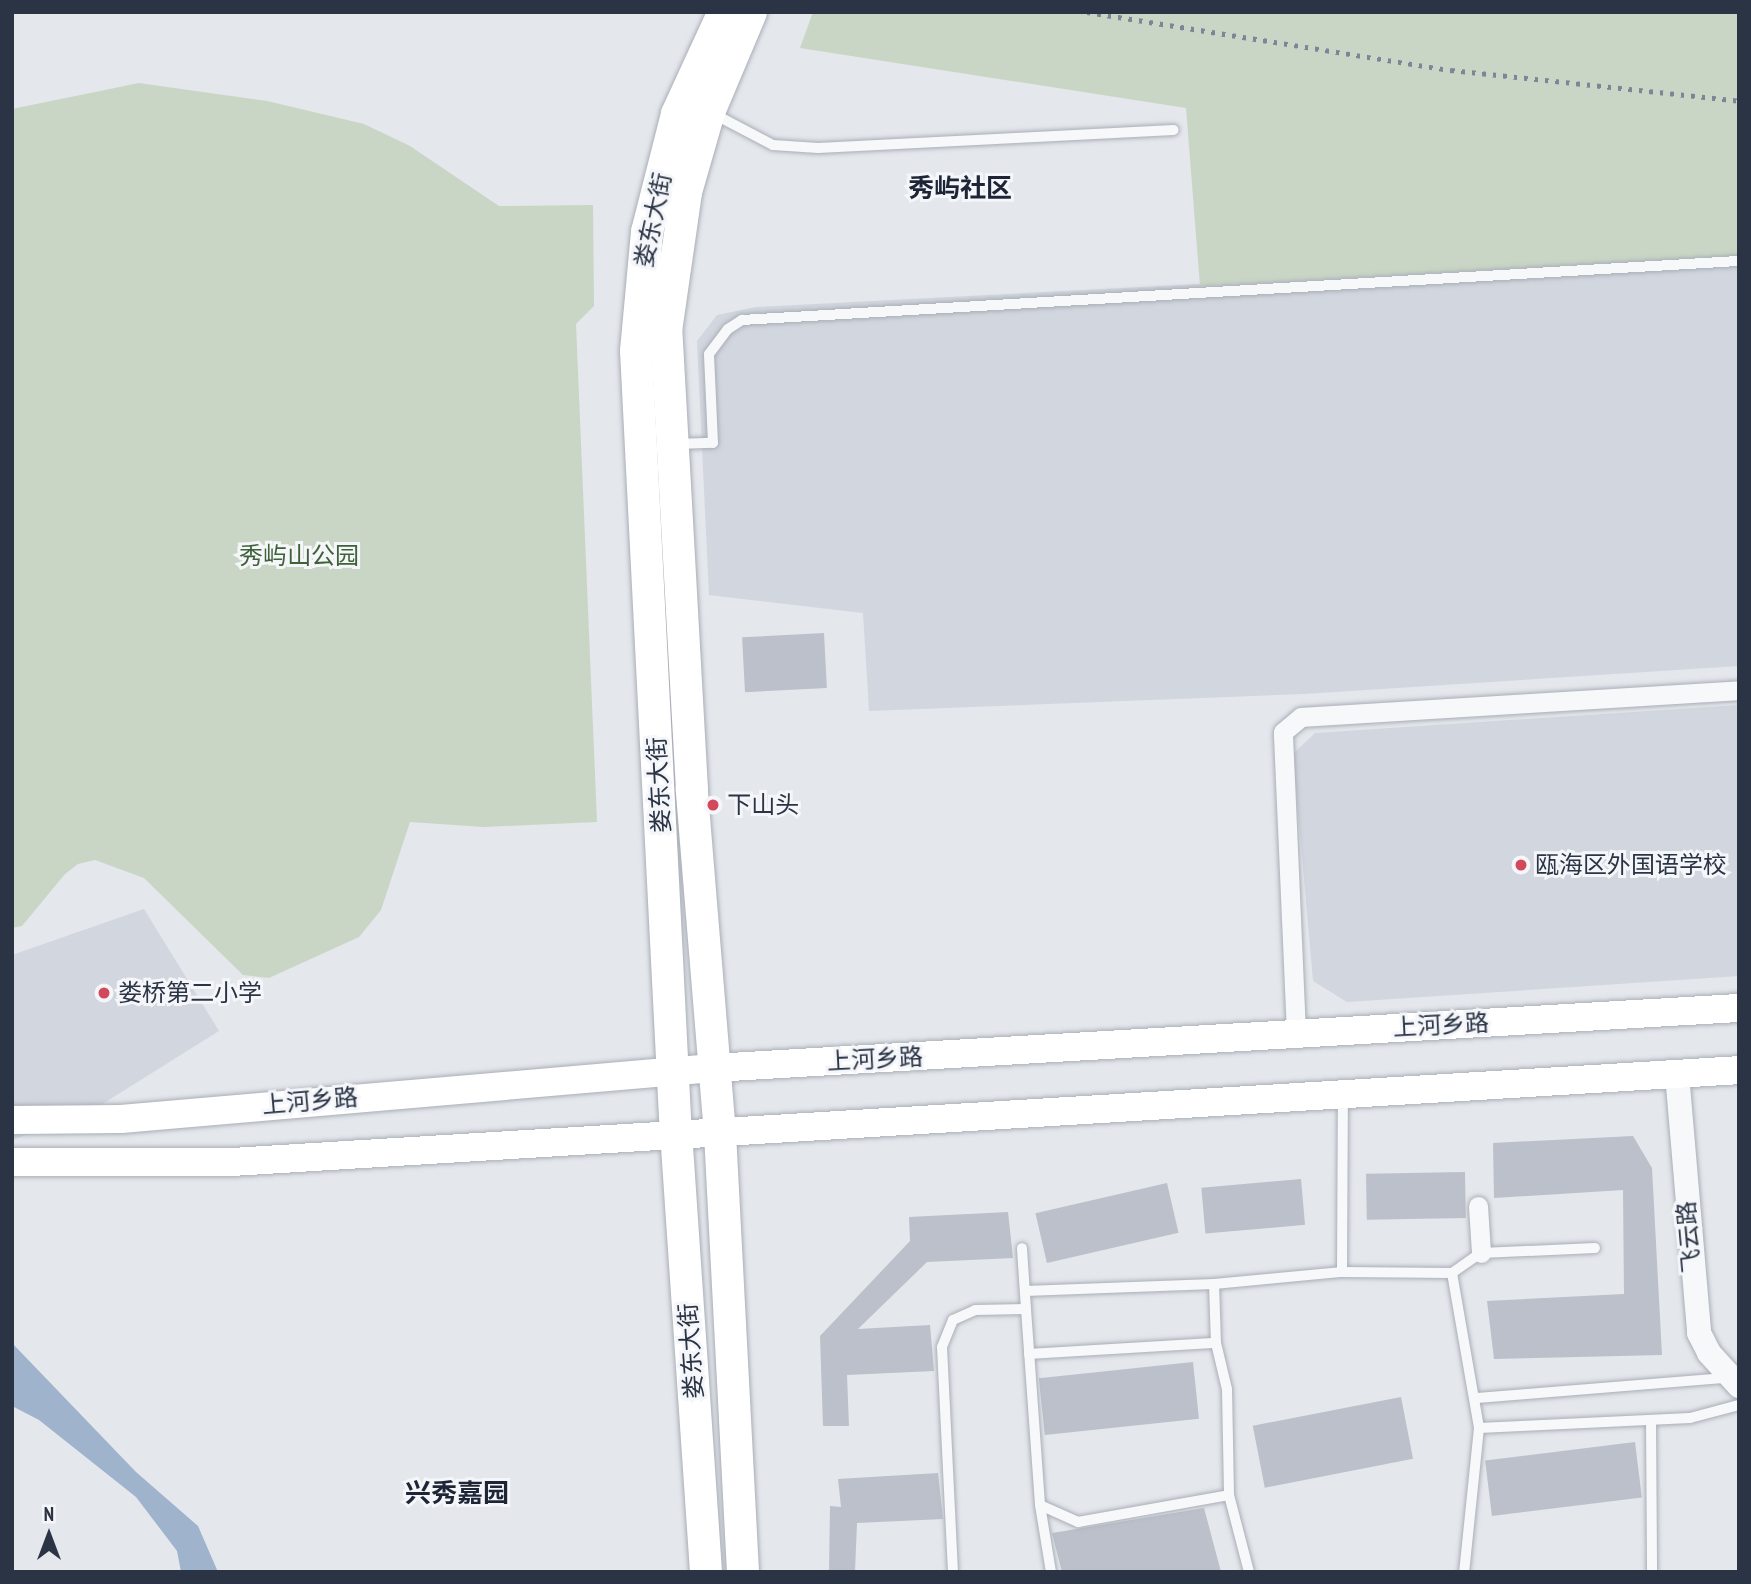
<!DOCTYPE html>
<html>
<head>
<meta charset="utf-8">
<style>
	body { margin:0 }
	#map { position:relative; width:1751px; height:1584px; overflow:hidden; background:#e4e7ec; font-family:"PT Sans Narrow","Noto Sans SC",sans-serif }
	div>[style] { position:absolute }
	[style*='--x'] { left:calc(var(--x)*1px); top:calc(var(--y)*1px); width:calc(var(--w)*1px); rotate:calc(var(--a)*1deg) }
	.built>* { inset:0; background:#d2d6de }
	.green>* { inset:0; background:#c9d6c5 }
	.water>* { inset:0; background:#9fb4cc }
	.building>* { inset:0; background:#bbc0ca; transform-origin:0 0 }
	.roads { filter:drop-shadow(0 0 2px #a9aeb7) drop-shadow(0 0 2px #a9aeb7) }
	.service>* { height:10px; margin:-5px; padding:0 5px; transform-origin:5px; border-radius:5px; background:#f7f8fa }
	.minor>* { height:19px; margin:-9.5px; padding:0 9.5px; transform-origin:9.5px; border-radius:9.5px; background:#f7f8fa }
	.tertiary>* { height:24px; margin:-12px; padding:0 12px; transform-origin:12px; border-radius:12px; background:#f7f8fa }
	.secondary>* { height:28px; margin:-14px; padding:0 14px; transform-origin:14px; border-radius:14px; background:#fff }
	.primary>* { height:32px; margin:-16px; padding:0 16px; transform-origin:16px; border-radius:16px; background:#fff }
	.rail>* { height:5px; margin-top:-2.5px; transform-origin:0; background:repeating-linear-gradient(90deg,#7d8696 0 3.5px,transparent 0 10.5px) }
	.dots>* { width:19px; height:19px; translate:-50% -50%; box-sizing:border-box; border:4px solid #f4f6f9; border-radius:50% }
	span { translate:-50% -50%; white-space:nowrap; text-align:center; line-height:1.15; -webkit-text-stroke:6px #f4f6f9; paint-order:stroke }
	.street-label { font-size:24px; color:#2b3445 }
	.park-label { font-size:24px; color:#3f6138 }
	.poi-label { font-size:24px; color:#2b3445 }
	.left { translate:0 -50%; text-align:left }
	.neighbourhood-label { font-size:26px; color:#1d2536; font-weight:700 }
	.frame { position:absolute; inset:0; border:14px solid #2b3445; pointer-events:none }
	.north { position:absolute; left:14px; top:1500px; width:70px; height:70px; -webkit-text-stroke:5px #f4f6f9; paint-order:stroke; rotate:0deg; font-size:19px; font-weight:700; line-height:28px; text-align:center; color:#2b3445 }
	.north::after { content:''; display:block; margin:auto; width:24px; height:32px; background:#2b3445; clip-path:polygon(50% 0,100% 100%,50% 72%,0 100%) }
</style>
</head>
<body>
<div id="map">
	<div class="built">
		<div style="clip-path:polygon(1739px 256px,1739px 666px,1304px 694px,869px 711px,863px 613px,709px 595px,697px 341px,717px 315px,756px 307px)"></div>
		<div style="clip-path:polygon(1739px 705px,1739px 976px,1347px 1002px,1313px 981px,1293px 754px,1315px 733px)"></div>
		<div style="clip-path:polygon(144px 909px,219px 1031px,88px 1113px,12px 1140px,12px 955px)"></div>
	</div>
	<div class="green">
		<div style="clip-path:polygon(813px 12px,1739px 12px,1739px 256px,1200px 286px,1186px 108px,800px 48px)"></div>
		<div style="clip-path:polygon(139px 83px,267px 101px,364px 124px,410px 146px,499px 206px,593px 205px,594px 306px,576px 324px,597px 822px,484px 827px,410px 822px,381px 910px,359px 937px,269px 978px,243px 975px,144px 878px,95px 860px,78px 864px,65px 874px,22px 926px,12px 928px,12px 109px)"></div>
	</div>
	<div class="water">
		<div style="clip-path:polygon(12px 1343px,136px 1472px,198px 1526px,218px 1572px,181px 1572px,177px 1551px,136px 1497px,39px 1420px,12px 1406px)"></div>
	</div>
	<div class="building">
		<div style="left:824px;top:633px;width:55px;height:82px;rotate:87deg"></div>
		<div style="clip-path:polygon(1633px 1136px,1652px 1168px,1662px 1355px,1494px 1359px,1487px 1301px,1624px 1294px,1623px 1190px,1494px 1198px,1493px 1143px)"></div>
		<div style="left:1465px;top:1172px;width:46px;height:99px;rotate:89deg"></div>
		<div style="left:1301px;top:1179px;width:46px;height:100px;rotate:85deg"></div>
		<div style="left:1167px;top:1183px;width:51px;height:135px;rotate:77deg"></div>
		<div style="clip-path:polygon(1008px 1212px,1013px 1258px,927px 1262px,858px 1329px,930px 1325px,934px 1371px,847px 1375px,849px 1426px,823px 1426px,820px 1336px,910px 1241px,909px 1217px)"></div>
		<div style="left:1193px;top:1362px;width:57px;height:155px;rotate:84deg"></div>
		<div style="left:1401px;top:1397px;width:63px;height:151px;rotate:79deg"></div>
		<div style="left:1635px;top:1442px;width:56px;height:151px;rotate:83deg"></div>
		<div style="clip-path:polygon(938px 1473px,943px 1519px,857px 1523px,855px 1572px,829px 1572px,830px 1506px,841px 1507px,838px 1479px)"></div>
		<div style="clip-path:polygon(1204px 1508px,1221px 1572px,1062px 1572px,1052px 1533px)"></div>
	</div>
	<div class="roads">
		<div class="service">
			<div style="--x:712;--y:113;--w:69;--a:27.7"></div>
			<div style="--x:773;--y:145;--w:45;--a:3.8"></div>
			<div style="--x:818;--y:148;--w:356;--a:-2.9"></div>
			<div style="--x:676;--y:444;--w:37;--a:-2"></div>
			<div style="--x:713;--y:443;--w:89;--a:-92.6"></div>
			<div style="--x:709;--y:354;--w:31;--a:-53"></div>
			<div style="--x:728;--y:329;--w:17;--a:-33"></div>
			<div style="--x:742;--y:320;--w:999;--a:-3.39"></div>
			<div style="--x:1342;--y:1272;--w:175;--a:-89.7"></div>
			<div style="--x:1452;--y:1273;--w:157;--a:80.1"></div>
			<div style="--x:1479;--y:1428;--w:145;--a:95.9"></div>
			<div style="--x:1214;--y:1284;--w:59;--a:88.1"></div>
			<div style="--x:1216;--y:1343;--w:47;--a:76.6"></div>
			<div style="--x:1227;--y:1389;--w:106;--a:88.9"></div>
			<div style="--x:1229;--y:1495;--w:80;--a:75.4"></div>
			<div style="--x:1025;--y:1291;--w:189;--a:-2.1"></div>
			<div style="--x:1214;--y:1284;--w:129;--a:-5.4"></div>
			<div style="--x:1342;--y:1272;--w:110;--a:0.5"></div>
			<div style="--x:1452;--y:1273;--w:35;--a:-35"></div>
			<div style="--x:1481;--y:1253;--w:114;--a:-2.5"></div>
			<div style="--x:1026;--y:1309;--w:196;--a:85.9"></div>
			<div style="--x:1040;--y:1505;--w:42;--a:24.1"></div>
			<div style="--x:1078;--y:1522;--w:153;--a:-10.1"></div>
			<div style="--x:1029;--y:1354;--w:187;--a:-3.4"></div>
			<div style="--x:1476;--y:1398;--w:252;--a:-4.6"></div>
			<div style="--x:1651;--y:1420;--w:152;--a:89.6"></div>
			<div style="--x:1479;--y:1428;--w:211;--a:-2.7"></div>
			<div style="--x:1690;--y:1418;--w:51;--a:-14.9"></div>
			<div style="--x:1040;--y:1505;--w:68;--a:80.7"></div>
			<div style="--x:953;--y:1572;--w:225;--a:-92.8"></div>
			<div style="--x:942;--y:1347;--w:29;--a:-68"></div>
			<div style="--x:953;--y:1320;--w:24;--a:-24"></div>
			<div style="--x:975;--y:1310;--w:51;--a:-1.1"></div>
			<div style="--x:1026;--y:1309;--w:61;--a:-93.8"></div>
		</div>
		<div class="minor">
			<div style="--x:1296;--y:1033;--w:301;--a:-92.5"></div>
			<div style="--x:1283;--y:732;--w:23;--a:-40"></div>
			<div style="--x:1301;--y:717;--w:439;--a:-3.5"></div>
			<div style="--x:1478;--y:1206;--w:47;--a:86.3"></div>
		</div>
		<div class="tertiary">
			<div style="--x:1677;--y:1074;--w:260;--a:85.1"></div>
			<div style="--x:1699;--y:1333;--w:22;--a:63"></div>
			<div style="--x:1709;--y:1353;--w:45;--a:47.7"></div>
		</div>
		<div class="secondary">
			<div style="--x:12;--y:1120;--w:109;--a:-0.5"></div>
			<div style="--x:121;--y:1119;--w:594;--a:-4.92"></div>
			<div style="--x:713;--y:1068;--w:1028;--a:-3.35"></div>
			<div style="--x:12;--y:1162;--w:220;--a:0"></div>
			<div style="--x:232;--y:1162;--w:1510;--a:-3.49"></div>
		</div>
		<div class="primary">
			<div style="--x:706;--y:1572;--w:436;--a:-93.9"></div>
			<div style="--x:676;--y:1137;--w:787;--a:-92.91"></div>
			<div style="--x:636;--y:351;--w:120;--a:-84.7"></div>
			<div style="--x:647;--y:232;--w:122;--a:-75.7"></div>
			<div style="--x:677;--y:114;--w:112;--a:-65.3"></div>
			<div style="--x:743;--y:1572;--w:439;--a:-93"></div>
			<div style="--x:720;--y:1134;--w:345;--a:-94.7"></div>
			<div style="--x:692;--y:790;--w:460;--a:-93.2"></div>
			<div style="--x:666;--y:331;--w:140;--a:-81.8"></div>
			<div style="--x:686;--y:192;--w:83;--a:-74"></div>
			<div style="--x:709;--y:112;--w:108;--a:-67.2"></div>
		</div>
	</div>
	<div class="rail">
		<div style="--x:1087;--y:12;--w:369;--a:9.1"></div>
		<div style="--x:1451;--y:70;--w:290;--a:6.1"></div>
	</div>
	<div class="dots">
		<div style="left:713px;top:805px;background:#d1495b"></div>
		<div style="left:1521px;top:865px;background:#d1495b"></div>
		<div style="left:104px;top:993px;background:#d1495b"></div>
	</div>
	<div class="street-label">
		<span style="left:653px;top:220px;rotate:-78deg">娄东大街</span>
		<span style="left:659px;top:785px;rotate:-93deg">娄东大街</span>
		<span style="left:1441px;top:1025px;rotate:-3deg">上河乡路</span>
		<span style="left:875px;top:1059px;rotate:-3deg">上河乡路</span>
		<span style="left:310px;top:1101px;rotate:-5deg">上河乡路</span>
		<span style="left:1689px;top:1237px;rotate:-95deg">飞云路</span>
		<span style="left:691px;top:1351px;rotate:-94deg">娄东大街</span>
	</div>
	<div class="park-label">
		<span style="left:299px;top:556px">秀屿山公园</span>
	</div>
	<div class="poi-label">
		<span class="left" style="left:727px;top:805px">下山头</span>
		<span class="left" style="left:1535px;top:865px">瓯海区外国语学校</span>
		<span class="left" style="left:118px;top:993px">娄桥第二小学</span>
	</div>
	<div class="neighbourhood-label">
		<span style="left:960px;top:188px">秀屿社区</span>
		<span style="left:457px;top:1493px">兴秀嘉园</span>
	</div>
	<div class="frame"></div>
	<div class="north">N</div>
</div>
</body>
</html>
